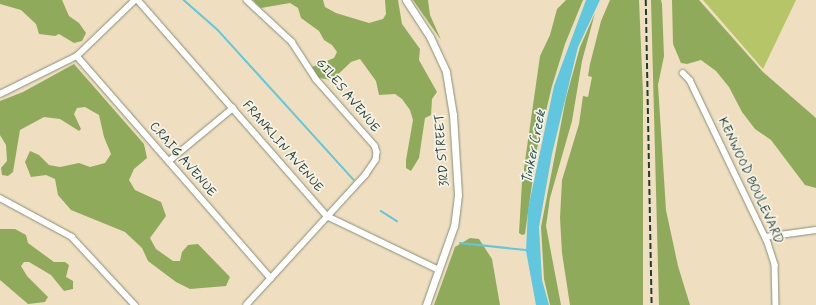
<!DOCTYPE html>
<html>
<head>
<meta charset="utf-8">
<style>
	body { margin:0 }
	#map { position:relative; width:816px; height:305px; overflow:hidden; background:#efdfc0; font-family:Mynerve,sans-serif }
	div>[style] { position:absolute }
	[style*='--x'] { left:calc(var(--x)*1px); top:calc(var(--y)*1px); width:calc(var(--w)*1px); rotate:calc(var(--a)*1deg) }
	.green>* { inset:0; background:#b6c568 }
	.forest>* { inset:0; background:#90aa5c }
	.water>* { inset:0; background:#61c7de }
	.stream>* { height:1.5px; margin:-0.75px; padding:0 0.75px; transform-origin:0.75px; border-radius:0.75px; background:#61c7de }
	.roads { filter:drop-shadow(0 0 1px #878e7a) drop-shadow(0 0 1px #878e7a) }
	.minor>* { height:5.5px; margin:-2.75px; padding:0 2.75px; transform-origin:2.75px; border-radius:2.75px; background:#fff }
	.tertiary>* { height:7px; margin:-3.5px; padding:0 3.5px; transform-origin:3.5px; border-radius:3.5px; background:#fff }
	.rail>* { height:1.5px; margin-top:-0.75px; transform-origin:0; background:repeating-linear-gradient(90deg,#1f3d34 0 6px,transparent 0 9px) }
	span { translate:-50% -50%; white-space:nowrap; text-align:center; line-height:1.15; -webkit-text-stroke:3.5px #f7f3e8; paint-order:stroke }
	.street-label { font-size:13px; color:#1f3d34 }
	.water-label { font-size:14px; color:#2c5956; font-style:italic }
</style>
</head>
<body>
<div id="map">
	<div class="green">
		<div style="clip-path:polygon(703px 0,796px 0,763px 69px)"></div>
	</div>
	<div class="forest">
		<div style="clip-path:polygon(0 0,62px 0,69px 16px,79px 23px,86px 33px,82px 41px,74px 43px,59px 34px,55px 36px,39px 34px,36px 24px,21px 10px,0 4px)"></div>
		<div style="clip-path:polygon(253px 0,323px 0,325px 7px,336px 13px,369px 23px,383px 19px,386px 14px,385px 0,398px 0,402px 24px,420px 49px,419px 60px,437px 92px,432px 99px,431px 115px,425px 118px,419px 158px,411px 171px,406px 168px,406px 160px,413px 120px,410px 110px,402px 99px,395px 94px,379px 95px,376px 81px,360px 59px,351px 62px,332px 80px,319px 78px,312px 67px,334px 58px,337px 52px,332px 45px,324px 40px,319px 31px,301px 18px,298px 8px,290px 3px,261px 8px)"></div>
		<div style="clip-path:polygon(413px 0,428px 0,430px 15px,441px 40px)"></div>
		<div style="clip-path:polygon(566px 0,583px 0,565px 44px,552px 86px,537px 149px,525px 234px,522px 235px,519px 233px,522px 182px,540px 56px,550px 35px,557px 9px)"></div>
		<div style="clip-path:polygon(610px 0,639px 0,643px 93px,643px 305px,570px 305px,562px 253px,560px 218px,562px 180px,579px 124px,583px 96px,588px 97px,592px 77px,588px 76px,590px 64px,601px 21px)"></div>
		<div style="clip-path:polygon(651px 0,661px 0,662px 4px,664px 56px,658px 85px,666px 210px,678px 266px,690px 305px,659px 305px)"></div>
		<div style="clip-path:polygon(672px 0,699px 0,763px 72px,816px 118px,816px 188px,805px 185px,771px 140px,755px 129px,742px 112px,729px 87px,716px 71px,701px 60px,687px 64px,681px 63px,673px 44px)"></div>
		<div style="clip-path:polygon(595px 13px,582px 61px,572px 121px,550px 198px,546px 226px,561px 305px,550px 305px,544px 279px,541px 227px,566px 98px,580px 47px)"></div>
		<div style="clip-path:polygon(74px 64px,144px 144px,147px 158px,134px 169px,129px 180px,135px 190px,161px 202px,166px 216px,150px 238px,156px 249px,173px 261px,180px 261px,182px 252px,188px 245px,198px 244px,230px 277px,226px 286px,190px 289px,176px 282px,148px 261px,142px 248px,125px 232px,71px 210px,58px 195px,55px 179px,46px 175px,31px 177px,25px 162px,30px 151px,39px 155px,49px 165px,60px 167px,79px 163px,90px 167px,105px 163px,111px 154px,104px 137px,99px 115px,85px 107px,77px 108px,74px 114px,81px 129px,79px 131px,60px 119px,44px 117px,20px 130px,13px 172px,8px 176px,2px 175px,1px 168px,7px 161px,6px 145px,0 135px,0 101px,23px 92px)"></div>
		<div style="clip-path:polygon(0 229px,15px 229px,26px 235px,28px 243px,54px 262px,65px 262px,69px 265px,66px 277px,73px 281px,73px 289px,64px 291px,51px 275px,29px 262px,24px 262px,21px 266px,27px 276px,48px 297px,45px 302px,28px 304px,0 280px)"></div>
		<div style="clip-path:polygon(470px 238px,479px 239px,492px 259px,500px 305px,434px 305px,455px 247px)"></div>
	</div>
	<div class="water">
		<div style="clip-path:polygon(586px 0,600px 0,578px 47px,552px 154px,539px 227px,542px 280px,549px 305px,536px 305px,526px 251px,528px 209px,554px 86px)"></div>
	</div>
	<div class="stream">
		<div style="--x:184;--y:0;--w:45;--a:41.4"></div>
		<div style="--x:218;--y:30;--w:202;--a:47.8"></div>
		<div style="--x:381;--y:211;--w:19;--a:32"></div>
		<div style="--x:460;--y:243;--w:66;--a:6.1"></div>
	</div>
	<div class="roads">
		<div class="minor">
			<div style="--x:138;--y:0;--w:287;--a:48.8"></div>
			<div style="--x:327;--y:216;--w:124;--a:25.7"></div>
			<div style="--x:247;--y:0;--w:62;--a:43"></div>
			<div style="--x:292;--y:42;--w:44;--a:57"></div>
			<div style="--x:316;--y:79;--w:89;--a:48.6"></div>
			<div style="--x:375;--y:146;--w:6;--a:72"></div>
			<div style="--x:377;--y:152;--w:8;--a:97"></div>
			<div style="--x:376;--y:160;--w:18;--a:124"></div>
			<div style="--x:366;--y:175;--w:176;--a:132.5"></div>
			<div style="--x:77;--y:56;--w:295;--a:48.9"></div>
			<div style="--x:683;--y:73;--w:10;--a:45"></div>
			<div style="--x:690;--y:80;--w:181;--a:64.4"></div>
			<div style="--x:768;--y:243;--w:23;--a:72"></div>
			<div style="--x:775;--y:265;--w:40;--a:88.6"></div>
			<div style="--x:0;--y:94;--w:86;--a:-26.3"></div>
			<div style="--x:77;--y:56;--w:81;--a:-44"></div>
			<div style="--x:169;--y:161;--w:83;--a:-39.6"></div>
			<div style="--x:0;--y:198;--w:82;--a:28.4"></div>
			<div style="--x:72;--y:237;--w:93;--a:47.2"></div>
			<div style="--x:765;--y:237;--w:51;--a:-7.8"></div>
		</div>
		<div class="tertiary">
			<div style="--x:406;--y:0;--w:44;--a:57"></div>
			<div style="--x:430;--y:37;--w:38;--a:65"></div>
			<div style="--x:446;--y:72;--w:44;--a:80.8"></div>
			<div style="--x:453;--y:115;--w:80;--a:86.4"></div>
			<div style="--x:458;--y:195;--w:31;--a:97"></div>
			<div style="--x:454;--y:226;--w:84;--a:109.5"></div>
		</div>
	</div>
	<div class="rail">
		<div style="--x:646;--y:0;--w:305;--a:88.9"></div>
	</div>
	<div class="street-label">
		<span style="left:347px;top:96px;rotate:50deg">GILES AVENUE</span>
		<span style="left:282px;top:147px;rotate:49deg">FRANKLIN AVENUE</span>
		<span style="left:443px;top:150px;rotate:-94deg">3RD STREET</span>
		<span style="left:182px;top:160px;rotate:49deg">CRAIG AVENUE</span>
		<span style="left:750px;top:181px;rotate:65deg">KENWOOD BOULEVARD</span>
	</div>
	<div class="water-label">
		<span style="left:534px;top:147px;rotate:-79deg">Tinker Creek</span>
	</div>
</div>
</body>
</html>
